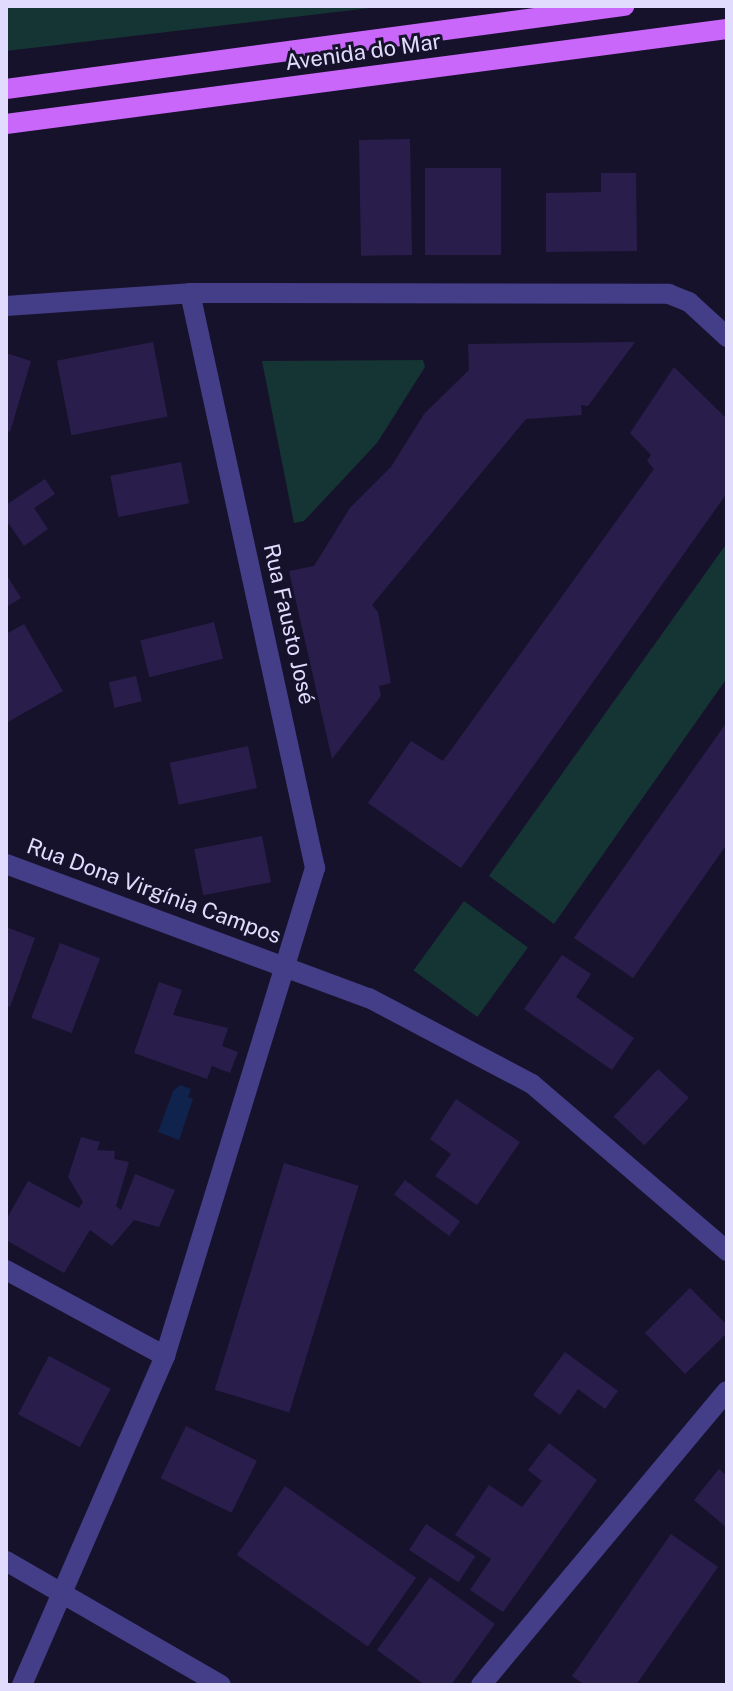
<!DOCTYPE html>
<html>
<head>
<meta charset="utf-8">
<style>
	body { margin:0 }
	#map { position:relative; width:733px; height:1691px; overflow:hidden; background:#17122b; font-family:"Public Sans",sans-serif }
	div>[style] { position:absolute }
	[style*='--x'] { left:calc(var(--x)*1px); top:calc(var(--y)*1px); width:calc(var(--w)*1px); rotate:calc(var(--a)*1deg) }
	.green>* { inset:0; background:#153434; transform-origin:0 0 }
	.water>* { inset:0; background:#0f234d }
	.building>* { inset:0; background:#291e4b; transform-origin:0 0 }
	.minor>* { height:20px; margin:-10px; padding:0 10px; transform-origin:10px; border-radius:10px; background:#443e88 }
	.major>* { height:20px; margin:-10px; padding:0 10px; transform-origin:10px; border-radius:10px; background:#c967fb }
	span { translate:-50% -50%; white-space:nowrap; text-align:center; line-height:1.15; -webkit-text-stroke:6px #17122b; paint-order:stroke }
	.street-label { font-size:22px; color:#e1dcfe }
	.frame { position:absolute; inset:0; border:8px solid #e1dcfe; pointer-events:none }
</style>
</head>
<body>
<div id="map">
	<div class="green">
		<div style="clip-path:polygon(6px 6px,387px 6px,6px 51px)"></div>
		<div style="clip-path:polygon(423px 360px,425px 367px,377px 443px,304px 521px,294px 523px,262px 361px)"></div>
		<div style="clip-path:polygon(727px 543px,727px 678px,554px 924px,489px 876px)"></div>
		<div style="left:464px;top:901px;width:79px;height:86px;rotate:36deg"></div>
	</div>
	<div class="water">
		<div style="clip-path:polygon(180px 1085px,191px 1089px,188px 1097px,193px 1099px,179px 1140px,158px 1132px,173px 1091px)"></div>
	</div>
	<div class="building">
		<div style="left:410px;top:139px;width:116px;height:51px;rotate:89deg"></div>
		<div style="left:425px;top:168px;width:76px;height:87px"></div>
		<div style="clip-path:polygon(601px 173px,636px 173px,637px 251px,546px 252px,546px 193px,601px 192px)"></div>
		<div style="left:153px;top:342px;width:76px;height:98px;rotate:79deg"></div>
		<div style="clip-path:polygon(635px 342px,588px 406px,581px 405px,582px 415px,526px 419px,372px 605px,378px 612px,391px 683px,379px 686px,381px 696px,332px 759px,289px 571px,314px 566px,350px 508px,391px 467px,424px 414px,469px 370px,468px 344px)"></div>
		<div style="clip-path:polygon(6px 353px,31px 361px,10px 432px,6px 430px)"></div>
		<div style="clip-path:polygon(674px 367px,727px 419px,727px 493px,461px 868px,368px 803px,411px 741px,443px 761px,654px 469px,647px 461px,651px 455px,630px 433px)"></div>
		<div style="left:181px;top:462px;width:42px;height:72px;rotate:79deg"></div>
		<div style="clip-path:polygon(45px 479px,55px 494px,34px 508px,48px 529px,24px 546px,9px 524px,6px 527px,6px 505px)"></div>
		<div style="clip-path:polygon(6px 574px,21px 598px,6px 607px)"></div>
		<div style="left:214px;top:622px;width:38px;height:76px;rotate:76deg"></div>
		<div style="clip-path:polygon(24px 624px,63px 691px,6px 723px,6px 634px)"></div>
		<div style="left:136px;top:676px;width:26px;height:28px;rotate:77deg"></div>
		<div style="clip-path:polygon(727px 722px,727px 844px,633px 978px,574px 938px)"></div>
		<div style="left:248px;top:746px;width:43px;height:80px;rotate:78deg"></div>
		<div style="left:262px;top:836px;width:47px;height:69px;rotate:79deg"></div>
		<div style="clip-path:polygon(6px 927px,35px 938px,10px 1007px,6px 1005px)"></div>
		<div style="left:60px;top:943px;width:43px;height:80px;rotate:21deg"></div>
		<div style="clip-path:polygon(562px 955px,591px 974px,576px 997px,634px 1038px,612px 1070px,524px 1009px)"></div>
		<div style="clip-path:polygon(159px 982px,182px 990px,173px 1015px,228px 1028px,222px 1046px,238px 1052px,230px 1073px,212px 1066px,207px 1079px,134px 1053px)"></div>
		<div style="left:658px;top:1069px;width:42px;height:65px;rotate:43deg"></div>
		<div style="clip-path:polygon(456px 1099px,520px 1142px,477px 1205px,435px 1176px,451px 1154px,430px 1139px)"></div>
		<div style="clip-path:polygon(81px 1137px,100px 1142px,97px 1150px,115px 1151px,114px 1159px,129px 1162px,116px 1206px,121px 1210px,135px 1174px,175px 1190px,159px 1227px,134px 1220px,112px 1246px,90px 1230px,64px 1273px,6px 1240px,6px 1220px,28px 1181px,79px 1208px,83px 1202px,68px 1177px)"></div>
		<div style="left:284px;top:1163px;width:78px;height:237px;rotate:17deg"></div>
		<div style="left:405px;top:1180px;width:69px;height:18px;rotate:37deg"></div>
		<div style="clip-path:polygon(690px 1288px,727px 1325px,727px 1333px,685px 1374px,645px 1333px)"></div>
		<div style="clip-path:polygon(565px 1352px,618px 1391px,605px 1409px,578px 1389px,560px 1415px,533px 1395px)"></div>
		<div style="left:49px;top:1356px;width:70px;height:66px;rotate:28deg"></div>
		<div style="left:186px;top:1426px;width:79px;height:58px;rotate:26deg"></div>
		<div style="clip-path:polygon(549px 1443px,597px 1480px,503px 1612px,470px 1590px,491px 1559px,455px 1535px,489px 1485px,522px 1507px,542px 1481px,528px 1470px)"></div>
		<div style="clip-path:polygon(719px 1469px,727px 1476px,727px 1528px,694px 1500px)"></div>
		<div style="left:285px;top:1486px;width:160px;height:84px;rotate:35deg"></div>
		<div style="left:426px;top:1524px;width:59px;height:31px;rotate:33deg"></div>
		<div style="clip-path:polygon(671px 1534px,718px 1567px,636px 1685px,585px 1685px,572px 1676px)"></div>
		<div style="clip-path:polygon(430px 1577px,495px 1624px,451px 1685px,425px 1685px,377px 1650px)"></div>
	</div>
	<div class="minor">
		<div style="--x:6;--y:306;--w:184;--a:-4"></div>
		<div style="--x:190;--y:293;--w:479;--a:0.1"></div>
		<div style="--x:669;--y:294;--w:22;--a:22"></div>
		<div style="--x:689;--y:302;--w:52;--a:42.6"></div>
		<div style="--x:6;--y:864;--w:387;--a:20.3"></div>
		<div style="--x:369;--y:998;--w:184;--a:27.8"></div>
		<div style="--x:532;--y:1084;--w:257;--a:40.6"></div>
		<div style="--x:6;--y:1270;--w:181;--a:28.4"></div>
		<div style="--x:6;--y:1561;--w:248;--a:30"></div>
		<div style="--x:22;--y:1685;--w:359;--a:-66.5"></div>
		<div style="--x:165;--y:1356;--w:511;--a:-72.91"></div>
		<div style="--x:315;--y:868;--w:588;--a:-102.26"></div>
		<div style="--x:481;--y:1685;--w:383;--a:-50.1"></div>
	</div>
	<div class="major">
		<div style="--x:6;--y:89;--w:624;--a:-7.65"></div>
		<div style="--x:6;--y:124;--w:727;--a:-7.51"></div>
	</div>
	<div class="street-label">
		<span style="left:363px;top:52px;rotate:-8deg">Avenida do Mar</span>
		<span style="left:289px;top:624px;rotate:77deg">Rua Fausto José</span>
		<span style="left:154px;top:891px;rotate:20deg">Rua Dona Virgínia Campos</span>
	</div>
	<div class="frame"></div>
</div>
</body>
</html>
